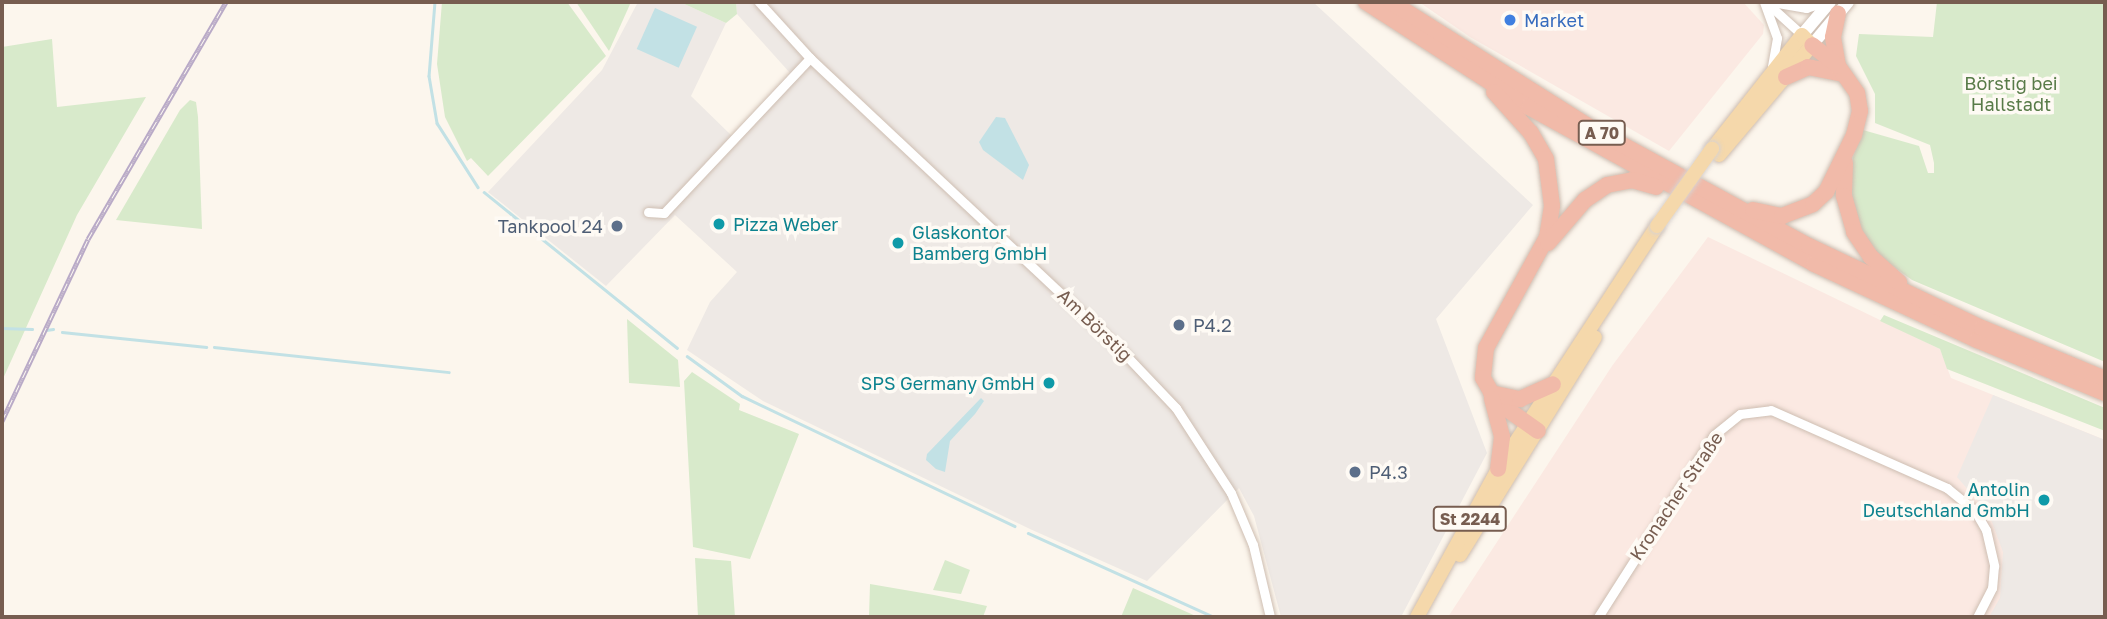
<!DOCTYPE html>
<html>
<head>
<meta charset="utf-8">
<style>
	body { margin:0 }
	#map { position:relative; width:2107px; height:619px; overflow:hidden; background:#fcf6ed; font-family:"Golos Text",sans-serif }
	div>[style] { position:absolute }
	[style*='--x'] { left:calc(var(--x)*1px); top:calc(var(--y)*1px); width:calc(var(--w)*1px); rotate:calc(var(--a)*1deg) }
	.commercial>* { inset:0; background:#fbe9e2 }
	.industrial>* { inset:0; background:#eee9e5 }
	.green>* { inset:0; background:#d8eacb }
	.water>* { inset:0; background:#c2e1e5; transform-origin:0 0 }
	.stream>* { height:2.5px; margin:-1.25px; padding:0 1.25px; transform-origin:1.25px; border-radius:1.25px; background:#c2e1e5 }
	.roads { filter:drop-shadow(0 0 2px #cebeb2) drop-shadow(0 0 2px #cebeb2) }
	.street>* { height:9px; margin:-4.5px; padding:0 4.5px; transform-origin:4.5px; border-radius:4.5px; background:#fff }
	.secondary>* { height:12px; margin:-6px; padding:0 6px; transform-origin:6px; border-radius:6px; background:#fff }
	.primary>* { height:14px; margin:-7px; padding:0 7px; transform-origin:7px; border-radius:7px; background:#f5d8ab }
	.highway>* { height:16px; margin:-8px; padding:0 8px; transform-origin:8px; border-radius:8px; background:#f1baa9 }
	.rail>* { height:5px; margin-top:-2.5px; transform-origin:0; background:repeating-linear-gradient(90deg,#fefaf4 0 8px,#b9aac7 0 16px); box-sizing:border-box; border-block:2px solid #b9aac7 }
	.bridges { filter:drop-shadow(0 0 2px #d9d2ce) drop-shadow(0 0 2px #d9d2ce) }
	.primary-bridge>* { height:14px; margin:-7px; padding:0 7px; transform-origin:7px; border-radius:7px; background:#f5d8ab }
	.dots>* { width:19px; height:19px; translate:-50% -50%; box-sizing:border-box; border:4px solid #fefaf4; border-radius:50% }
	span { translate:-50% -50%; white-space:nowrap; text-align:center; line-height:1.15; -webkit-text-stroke:7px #fefaf4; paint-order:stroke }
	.shield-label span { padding:2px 5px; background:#fefaf4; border:2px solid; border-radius:5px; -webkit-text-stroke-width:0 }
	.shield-label { font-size:16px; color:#775d50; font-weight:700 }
	.shop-label { font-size:18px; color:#366cbe }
	.left { translate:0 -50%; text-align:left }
	.park-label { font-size:18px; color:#587b48 }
	.culture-label { font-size:18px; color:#0d838f }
	.right { translate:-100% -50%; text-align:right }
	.service-label { font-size:18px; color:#4e5e75 }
	.street-label { font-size:18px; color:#775d50 }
	.frame { position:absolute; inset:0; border:4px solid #775d50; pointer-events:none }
</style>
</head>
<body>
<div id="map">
	<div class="commercial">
		<div style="clip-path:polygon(1419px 2px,1743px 2px,1764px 25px,1763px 34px,1669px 151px,1470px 37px)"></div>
		<div style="clip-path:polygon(1708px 237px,1940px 349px,1951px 378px,2105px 440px,2105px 617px,1448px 617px,1612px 366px)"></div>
	</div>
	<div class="industrial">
		<div style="clip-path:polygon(638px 2px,680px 2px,726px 23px,691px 96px,732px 136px,790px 73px,737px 14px,736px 2px,1313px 2px,1533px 205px,1436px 319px,1487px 453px,1401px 617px,1281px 617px,1254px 516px,1239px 488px,1147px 581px,1030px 529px,763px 401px,687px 350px,710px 302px,737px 272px,675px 215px,606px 286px,488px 192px,602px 70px)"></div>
		<div style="clip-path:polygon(1993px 395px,2105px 440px,2105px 617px,1989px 617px,2000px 598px,2003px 552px,1989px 514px,1957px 477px)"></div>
	</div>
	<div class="green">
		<div style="clip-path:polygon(442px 2px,567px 2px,606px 56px,488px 176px,471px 158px,467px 161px,445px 117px,437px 64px)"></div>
		<div style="clip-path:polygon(576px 2px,631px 2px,609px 51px)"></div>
		<div style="clip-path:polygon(680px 2px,736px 2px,737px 14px,726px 23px)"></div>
		<div style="clip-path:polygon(1937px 2px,2105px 2px,2105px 362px,1912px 280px,1879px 256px,1859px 228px,1850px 194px,1853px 157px,1863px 130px,1919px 146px,1928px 173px,1934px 173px,1934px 163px,1930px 145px,1875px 123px,1875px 94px,1856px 56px,1859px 34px,1933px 37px)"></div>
		<div style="clip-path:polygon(52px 39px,57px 107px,146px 97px,77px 215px,2px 381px,2px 47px)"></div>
		<div style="clip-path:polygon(190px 100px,196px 102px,198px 117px,202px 229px,116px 220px,180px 110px)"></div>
		<div style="clip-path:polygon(1884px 315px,2105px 408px,2105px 431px,1947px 369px,1940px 349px,1880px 321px)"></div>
		<div style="clip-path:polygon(627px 319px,678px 360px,680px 387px,629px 383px)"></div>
		<div style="clip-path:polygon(692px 372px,740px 404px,739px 410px,799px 434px,750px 559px,693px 547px,684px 381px)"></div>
		<div style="clip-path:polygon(695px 558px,731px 561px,735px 617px,698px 617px)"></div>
		<div style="clip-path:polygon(945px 560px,970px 570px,961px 594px,933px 590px)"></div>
		<div style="clip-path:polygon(870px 584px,934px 595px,987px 606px,983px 617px,869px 617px)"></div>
		<div style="clip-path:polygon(1133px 588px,1198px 617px,1121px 617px)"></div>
	</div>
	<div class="water">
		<div style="left:655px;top:8px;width:46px;height:45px;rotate:24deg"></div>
		<div style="clip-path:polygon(996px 117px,1005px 118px,1029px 165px,1023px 180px,983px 150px,979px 142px)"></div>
		<div style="clip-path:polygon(981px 398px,984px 401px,975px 414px,950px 441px,945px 472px,936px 469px,926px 460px,927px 454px)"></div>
	</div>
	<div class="stream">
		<div style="--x:435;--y:2;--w:74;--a:94.6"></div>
		<div style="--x:429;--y:76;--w:48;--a:80.3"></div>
		<div style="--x:437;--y:123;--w:76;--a:57.4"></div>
		<div style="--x:484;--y:192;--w:248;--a:38.9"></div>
		<div style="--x:2;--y:328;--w:30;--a:2"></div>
		<div style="--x:46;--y:330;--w:7;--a:-8"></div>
		<div style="--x:62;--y:332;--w:145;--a:5.9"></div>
		<div style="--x:214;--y:347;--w:236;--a:6.1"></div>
		<div style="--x:687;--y:356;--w:68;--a:36"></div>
		<div style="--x:742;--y:396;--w:302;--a:25.5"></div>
		<div style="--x:1028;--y:533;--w:204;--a:24.3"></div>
	</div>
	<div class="roads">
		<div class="street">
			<div style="--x:759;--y:2;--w:76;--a:47.7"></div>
			<div style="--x:810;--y:58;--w:424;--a:43.2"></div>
			<div style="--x:1119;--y:348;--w:83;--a:46.5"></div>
			<div style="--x:1176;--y:408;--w:101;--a:57.1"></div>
			<div style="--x:1231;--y:493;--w:56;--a:67.1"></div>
			<div style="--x:1253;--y:545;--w:74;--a:76.7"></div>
			<div style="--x:1764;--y:2;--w:38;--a:70"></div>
			<div style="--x:1777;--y:38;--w:29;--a:100"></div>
			<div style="--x:1772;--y:2;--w:35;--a:10"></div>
			<div style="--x:1806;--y:8;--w:19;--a:-18"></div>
			<div style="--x:1767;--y:3;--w:47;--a:42.4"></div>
			<div style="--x:648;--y:212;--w:16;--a:4"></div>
			<div style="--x:664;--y:213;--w:213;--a:-46.7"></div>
			<div style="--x:1598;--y:617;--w:216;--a:-57.5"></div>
			<div style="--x:1714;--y:435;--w:33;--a:-39"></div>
			<div style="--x:1740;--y:414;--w:31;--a:-7"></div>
			<div style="--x:1771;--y:410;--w:193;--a:23.9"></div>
			<div style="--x:1947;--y:488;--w:36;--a:39"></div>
			<div style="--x:1975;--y:511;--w:22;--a:60"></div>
			<div style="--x:1986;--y:530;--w:37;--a:77"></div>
			<div style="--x:1994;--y:566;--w:22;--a:95"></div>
			<div style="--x:1992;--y:588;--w:33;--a:117"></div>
		</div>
		<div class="secondary">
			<div style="--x:1802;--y:35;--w:43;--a:-49.7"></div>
			<div style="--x:1812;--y:45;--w:56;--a:-50.1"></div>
		</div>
		<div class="primary">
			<div style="--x:1712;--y:149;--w:145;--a:-51.7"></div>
			<div style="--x:1802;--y:35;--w:14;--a:45"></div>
			<div style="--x:1812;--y:45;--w:144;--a:130.2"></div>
			<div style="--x:1460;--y:555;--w:256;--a:-58.2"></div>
			<div style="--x:1417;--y:617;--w:169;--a:-61.3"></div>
			<div style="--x:1498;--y:469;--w:290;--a:-56.8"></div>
		</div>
		<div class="highway">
			<div style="--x:1366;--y:2;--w:194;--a:32.8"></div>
			<div style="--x:1529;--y:107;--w:325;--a:28.8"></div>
			<div style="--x:1814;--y:264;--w:180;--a:25"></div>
			<div style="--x:1977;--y:340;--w:139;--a:22.5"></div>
			<div style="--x:1391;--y:2;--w:231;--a:32.2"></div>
			<div style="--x:1586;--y:125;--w:254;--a:28.5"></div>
			<div style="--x:1809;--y:246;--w:191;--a:25.4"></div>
			<div style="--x:1982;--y:328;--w:133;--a:22.5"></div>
			<div style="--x:1838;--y:66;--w:29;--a:-100"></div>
			<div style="--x:1833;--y:37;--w:24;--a:-78"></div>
			<div style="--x:1786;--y:77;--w:24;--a:-24"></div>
			<div style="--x:1808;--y:67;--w:33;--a:11"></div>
			<div style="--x:1494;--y:92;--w:55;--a:47.9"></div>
			<div style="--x:1531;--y:133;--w:30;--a:60"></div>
			<div style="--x:1546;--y:159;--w:47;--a:82.7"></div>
			<div style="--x:1552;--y:206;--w:31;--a:99"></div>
			<div style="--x:1547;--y:237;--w:127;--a:118.8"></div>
			<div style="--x:1486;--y:348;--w:30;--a:96"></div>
			<div style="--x:1483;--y:378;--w:28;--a:60"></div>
			<div style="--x:1497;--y:402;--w:50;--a:35.3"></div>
			<div style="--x:1845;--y:163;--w:33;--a:92"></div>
			<div style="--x:1844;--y:196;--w:37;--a:74"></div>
			<div style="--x:1854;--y:232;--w:30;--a:56"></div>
			<div style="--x:1871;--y:257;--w:38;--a:42"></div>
			<div style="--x:1753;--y:210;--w:30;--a:12"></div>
			<div style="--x:1782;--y:216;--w:33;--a:-21"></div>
			<div style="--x:1813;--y:204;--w:18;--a:-43"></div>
			<div style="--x:1826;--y:192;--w:64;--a:-63.8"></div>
			<div style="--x:1854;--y:135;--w:25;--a:-76"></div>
			<div style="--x:1860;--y:111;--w:18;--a:-99"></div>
			<div style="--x:1857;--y:93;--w:33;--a:-125"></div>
			<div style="--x:1838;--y:66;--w:33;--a:-141"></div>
			<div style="--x:1548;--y:243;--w:57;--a:-49.3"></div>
			<div style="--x:1585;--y:200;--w:27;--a:-34"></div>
			<div style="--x:1607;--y:185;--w:25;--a:-11"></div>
			<div style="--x:1632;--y:180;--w:25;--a:16"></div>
			<div style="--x:1491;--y:393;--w:30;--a:12"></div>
			<div style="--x:1520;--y:399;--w:36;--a:-24"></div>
			<div style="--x:1492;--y:399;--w:39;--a:75"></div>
			<div style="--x:1502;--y:437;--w:32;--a:97"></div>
		</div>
	</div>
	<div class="rail">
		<div style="--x:2;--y:421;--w:201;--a:-64.7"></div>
		<div style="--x:88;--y:239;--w:274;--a:-59.8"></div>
	</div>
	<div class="bridges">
		<div class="primary-bridge">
			<div style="--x:1657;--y:226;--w:95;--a:-54.5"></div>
		</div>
	</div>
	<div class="dots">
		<div style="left:1510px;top:20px;background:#3f7fe0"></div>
		<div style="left:719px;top:224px;background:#0f9aa8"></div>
		<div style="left:617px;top:226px;background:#5c6f8a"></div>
		<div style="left:898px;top:243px;background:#0f9aa8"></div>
		<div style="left:1179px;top:325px;background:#5c6f8a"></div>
		<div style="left:1049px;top:383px;background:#0f9aa8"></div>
		<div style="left:1355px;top:472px;background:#5c6f8a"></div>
		<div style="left:2044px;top:500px;background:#0f9aa8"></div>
	</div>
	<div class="shield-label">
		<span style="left:1602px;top:133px">A 70</span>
		<span style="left:1470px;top:519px">St 2244</span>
	</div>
	<div class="shop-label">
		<span class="left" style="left:1524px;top:20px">Market</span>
	</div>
	<div class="park-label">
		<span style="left:2011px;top:94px">Börstig bei<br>Hallstadt</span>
	</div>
	<div class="culture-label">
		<span class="left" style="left:733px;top:224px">Pizza Weber</span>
		<span class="left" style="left:912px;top:243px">Glaskontor<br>Bamberg GmbH</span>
		<span class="right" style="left:1035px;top:383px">SPS Germany GmbH</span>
		<span class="right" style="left:2030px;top:500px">Antolin<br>Deutschland GmbH</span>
	</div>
	<div class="service-label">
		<span class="right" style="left:603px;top:226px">Tankpool 24</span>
		<span class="left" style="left:1193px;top:325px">P4.2</span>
		<span class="left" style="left:1369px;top:472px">P4.3</span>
	</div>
	<div class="street-label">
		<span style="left:1095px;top:325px;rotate:44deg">Am Börstig</span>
		<span style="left:1676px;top:496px;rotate:-56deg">Kronacher Straße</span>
	</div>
	<div class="frame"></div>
</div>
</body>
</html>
